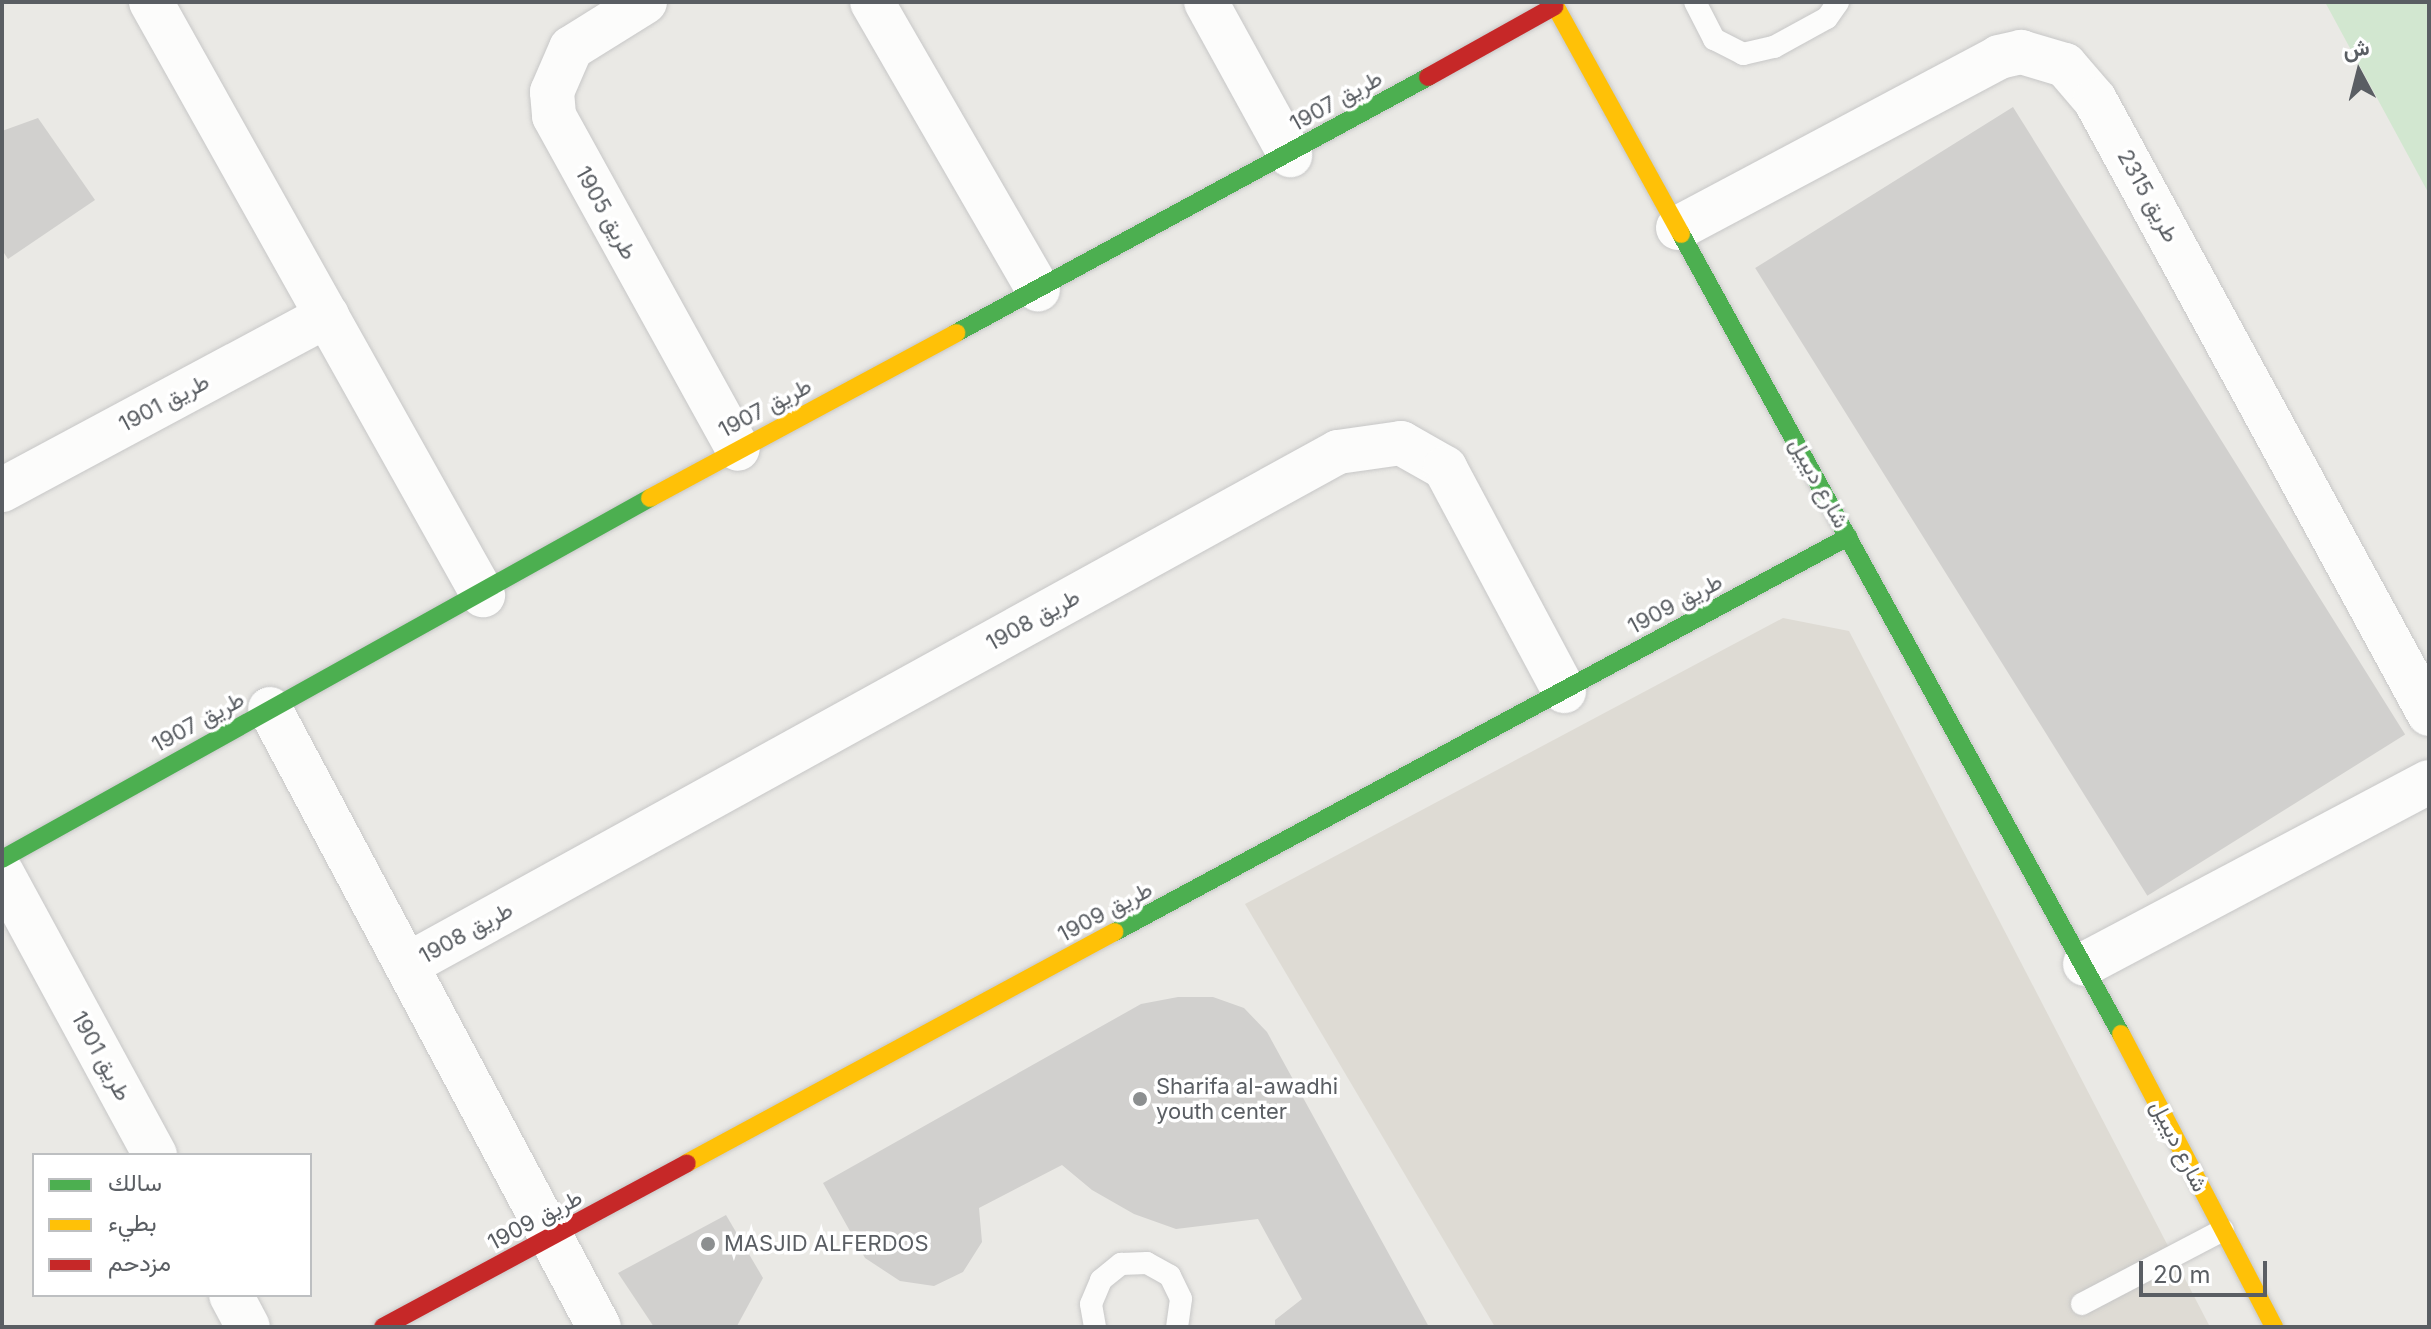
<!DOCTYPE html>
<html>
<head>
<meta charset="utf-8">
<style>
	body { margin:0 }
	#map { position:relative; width:2431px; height:1329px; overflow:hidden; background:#eae9e5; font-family:Inter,Vazirmatn,sans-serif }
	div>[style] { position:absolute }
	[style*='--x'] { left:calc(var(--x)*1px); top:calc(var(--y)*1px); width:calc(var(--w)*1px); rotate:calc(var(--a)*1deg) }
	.education>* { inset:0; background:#dedbd4 }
	.green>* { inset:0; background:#d2e7d0 }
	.building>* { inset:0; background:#d1d0ce; transform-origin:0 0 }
	.roads { filter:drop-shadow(0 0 2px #c7c7c7) drop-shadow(0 0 2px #c7c7c7) }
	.lane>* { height:22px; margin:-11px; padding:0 11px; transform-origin:11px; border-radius:11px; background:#fcfcfb }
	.street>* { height:44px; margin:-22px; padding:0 22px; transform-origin:22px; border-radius:22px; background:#fcfcfb }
	.fast>* { height:18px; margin:-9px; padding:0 9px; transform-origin:9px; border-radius:9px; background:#4caf50 }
	.slow>* { height:18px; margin:-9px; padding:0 9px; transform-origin:9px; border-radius:9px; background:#ffc107 }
	.jam>* { height:18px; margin:-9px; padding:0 9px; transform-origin:9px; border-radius:9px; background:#c62828 }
	.dots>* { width:22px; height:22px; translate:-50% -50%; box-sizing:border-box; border:4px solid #fff; border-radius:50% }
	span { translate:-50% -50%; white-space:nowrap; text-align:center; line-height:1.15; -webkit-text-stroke:7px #fff; paint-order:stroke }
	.street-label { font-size:22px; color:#5a5e63 }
	.poi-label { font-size:22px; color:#5a5e63 }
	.left { translate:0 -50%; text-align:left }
	.frame { position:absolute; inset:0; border:4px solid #5a5e63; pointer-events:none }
	.legend { position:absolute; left:32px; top:1153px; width:280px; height:144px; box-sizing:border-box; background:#fff; border:2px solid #bdbfc1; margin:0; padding:10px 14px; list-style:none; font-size:24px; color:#5a5e63 }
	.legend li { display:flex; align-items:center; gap:16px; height:40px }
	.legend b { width:40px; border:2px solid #bdbfc1 }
	.north { position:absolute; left:2319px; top:32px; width:80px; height:80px; -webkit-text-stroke:6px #fff; paint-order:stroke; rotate:353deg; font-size:22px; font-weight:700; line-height:32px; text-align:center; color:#5a5e63 }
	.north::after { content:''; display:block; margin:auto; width:28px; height:36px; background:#5a5e63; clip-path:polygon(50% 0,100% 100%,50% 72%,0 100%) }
	.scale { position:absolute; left:2139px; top:1261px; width:128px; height:36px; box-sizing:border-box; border:4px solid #5a5e63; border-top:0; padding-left:10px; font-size:24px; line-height:28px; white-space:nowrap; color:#5a5e63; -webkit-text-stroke:6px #fff; paint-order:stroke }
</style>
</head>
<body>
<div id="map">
	<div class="education">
		<div style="clip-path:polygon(1783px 618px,1849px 631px,2210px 1327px,1495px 1327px,1245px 904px)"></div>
	</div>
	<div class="green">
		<div style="clip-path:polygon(2325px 2px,2429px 2px,2429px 194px)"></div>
	</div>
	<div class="building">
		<div style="left:2013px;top:107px;width:740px;height:304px;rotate:58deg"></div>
		<div style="clip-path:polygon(38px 118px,95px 200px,8px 259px,2px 250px,2px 131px)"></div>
		<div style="clip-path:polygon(1178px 997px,1213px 997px,1244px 1008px,1267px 1032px,1429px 1327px,1275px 1327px,1275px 1320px,1302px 1299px,1258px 1219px,1176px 1229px,1134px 1214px,1092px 1190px,1062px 1165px,979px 1208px,982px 1242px,963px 1272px,934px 1286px,900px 1281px,865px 1258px,823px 1183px,1141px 1004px)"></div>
		<div style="clip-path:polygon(726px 1215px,763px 1278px,737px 1326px,654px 1327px,618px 1273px)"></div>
	</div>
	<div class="roads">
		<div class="lane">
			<div style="--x:1695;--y:2;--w:42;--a:62.8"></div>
			<div style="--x:1714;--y:39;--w:33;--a:27"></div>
			<div style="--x:1743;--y:54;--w:32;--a:-13"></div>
			<div style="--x:1774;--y:47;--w:60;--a:-28.7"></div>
			<div style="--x:1827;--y:18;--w:19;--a:-55"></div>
			<div style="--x:2082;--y:1304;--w:159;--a:-27.7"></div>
			<div style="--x:1095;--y:1327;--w:23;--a:-100"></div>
			<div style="--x:1091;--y:1304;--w:26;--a:-67"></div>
			<div style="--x:1101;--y:1280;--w:26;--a:-39"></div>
			<div style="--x:1121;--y:1264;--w:26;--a:-2"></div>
			<div style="--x:1147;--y:1263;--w:26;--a:29"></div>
			<div style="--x:1170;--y:1276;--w:25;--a:64"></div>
			<div style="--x:1181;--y:1299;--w:28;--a:98"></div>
		</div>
		<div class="street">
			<div style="--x:151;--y:2;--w:680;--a:60.76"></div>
			<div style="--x:645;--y:2;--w:87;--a:148.1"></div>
			<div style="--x:571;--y:48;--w:48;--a:113.4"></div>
			<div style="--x:552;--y:92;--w:24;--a:85"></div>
			<div style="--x:554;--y:116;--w:380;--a:61.1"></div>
			<div style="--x:872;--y:2;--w:332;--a:60"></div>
			<div style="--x:1206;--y:2;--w:175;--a:61.2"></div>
			<div style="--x:1678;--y:228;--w:364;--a:-28"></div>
			<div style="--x:1999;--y:57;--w:23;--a:-13"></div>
			<div style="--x:2021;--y:52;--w:46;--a:16.5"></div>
			<div style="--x:2065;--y:65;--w:46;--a:49.4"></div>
			<div style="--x:2095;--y:100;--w:699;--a:61.45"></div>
			<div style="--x:2;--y:490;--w:369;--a:-28.2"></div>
			<div style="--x:270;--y:709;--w:700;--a:61.97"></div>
			<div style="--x:2;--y:873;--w:321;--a:61.5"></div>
			<div style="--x:2085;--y:964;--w:389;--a:-27.9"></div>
			<div style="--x:407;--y:965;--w:1063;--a:-28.86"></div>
			<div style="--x:1338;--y:452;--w:64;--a:-8.1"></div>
			<div style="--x:1401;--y:443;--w:51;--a:29.6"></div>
			<div style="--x:1445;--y:468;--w:253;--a:61.9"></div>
			<div style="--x:231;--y:1295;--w:36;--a:62"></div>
		</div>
		<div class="fast">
			<div style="--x:1681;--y:234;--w:913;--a:61.19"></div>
			<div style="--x:956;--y:333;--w:537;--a:-28.47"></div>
			<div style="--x:2;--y:859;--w:742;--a:-29.12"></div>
			<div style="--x:1115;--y:932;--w:833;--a:-28.32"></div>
		</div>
		<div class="slow">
			<div style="--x:1553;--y:2;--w:265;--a:61.1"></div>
			<div style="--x:650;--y:498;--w:348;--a:-28.3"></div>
			<div style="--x:2121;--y:1034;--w:331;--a:62.4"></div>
			<div style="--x:687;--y:1163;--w:486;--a:-28.4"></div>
		</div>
		<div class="jam">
			<div style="--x:1428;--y:77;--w:145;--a:-29.2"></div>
			<div style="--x:383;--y:1327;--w:345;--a:-28.3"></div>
		</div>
	</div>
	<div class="dots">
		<div style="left:1140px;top:1099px;background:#8c8f90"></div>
		<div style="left:708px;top:1244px;background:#8c8f90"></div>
	</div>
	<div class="street-label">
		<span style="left:1336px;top:101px;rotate:-29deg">طريق 1907</span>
		<span style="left:2148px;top:196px;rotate:61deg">طريق 2315</span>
		<span style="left:606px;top:213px;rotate:61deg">طريق 1905</span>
		<span style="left:164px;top:403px;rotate:-28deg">طريق 1901</span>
		<span style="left:765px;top:408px;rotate:-28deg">طريق 1907</span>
		<span style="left:1819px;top:483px;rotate:61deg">شارع ديبيل</span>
		<span style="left:1675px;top:604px;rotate:-28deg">طريق 1909</span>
		<span style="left:1033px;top:620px;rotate:-29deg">طريق 1908</span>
		<span style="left:198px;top:722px;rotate:-29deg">طريق 1907</span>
		<span style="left:1105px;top:912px;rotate:-28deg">طريق 1909</span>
		<span style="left:466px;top:933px;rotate:-29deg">طريق 1908</span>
		<span style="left:101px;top:1056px;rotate:61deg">طريق 1901</span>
		<span style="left:2179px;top:1146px;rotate:63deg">شارع ديبيل</span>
		<span style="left:535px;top:1220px;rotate:-28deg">طريق 1909</span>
	</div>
	<div class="poi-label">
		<span class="left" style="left:1156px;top:1099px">Sharifa al-awadhi<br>youth center</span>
		<span class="left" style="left:724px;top:1244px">MASJID ALFERDOS</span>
	</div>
	<div class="frame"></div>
	<ul class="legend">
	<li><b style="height:10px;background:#4caf50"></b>سالك</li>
	<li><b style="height:10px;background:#ffc107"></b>بطيء</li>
	<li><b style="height:10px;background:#c62828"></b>مزدحم</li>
	</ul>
	<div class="north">ش</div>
	<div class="scale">20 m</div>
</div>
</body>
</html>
